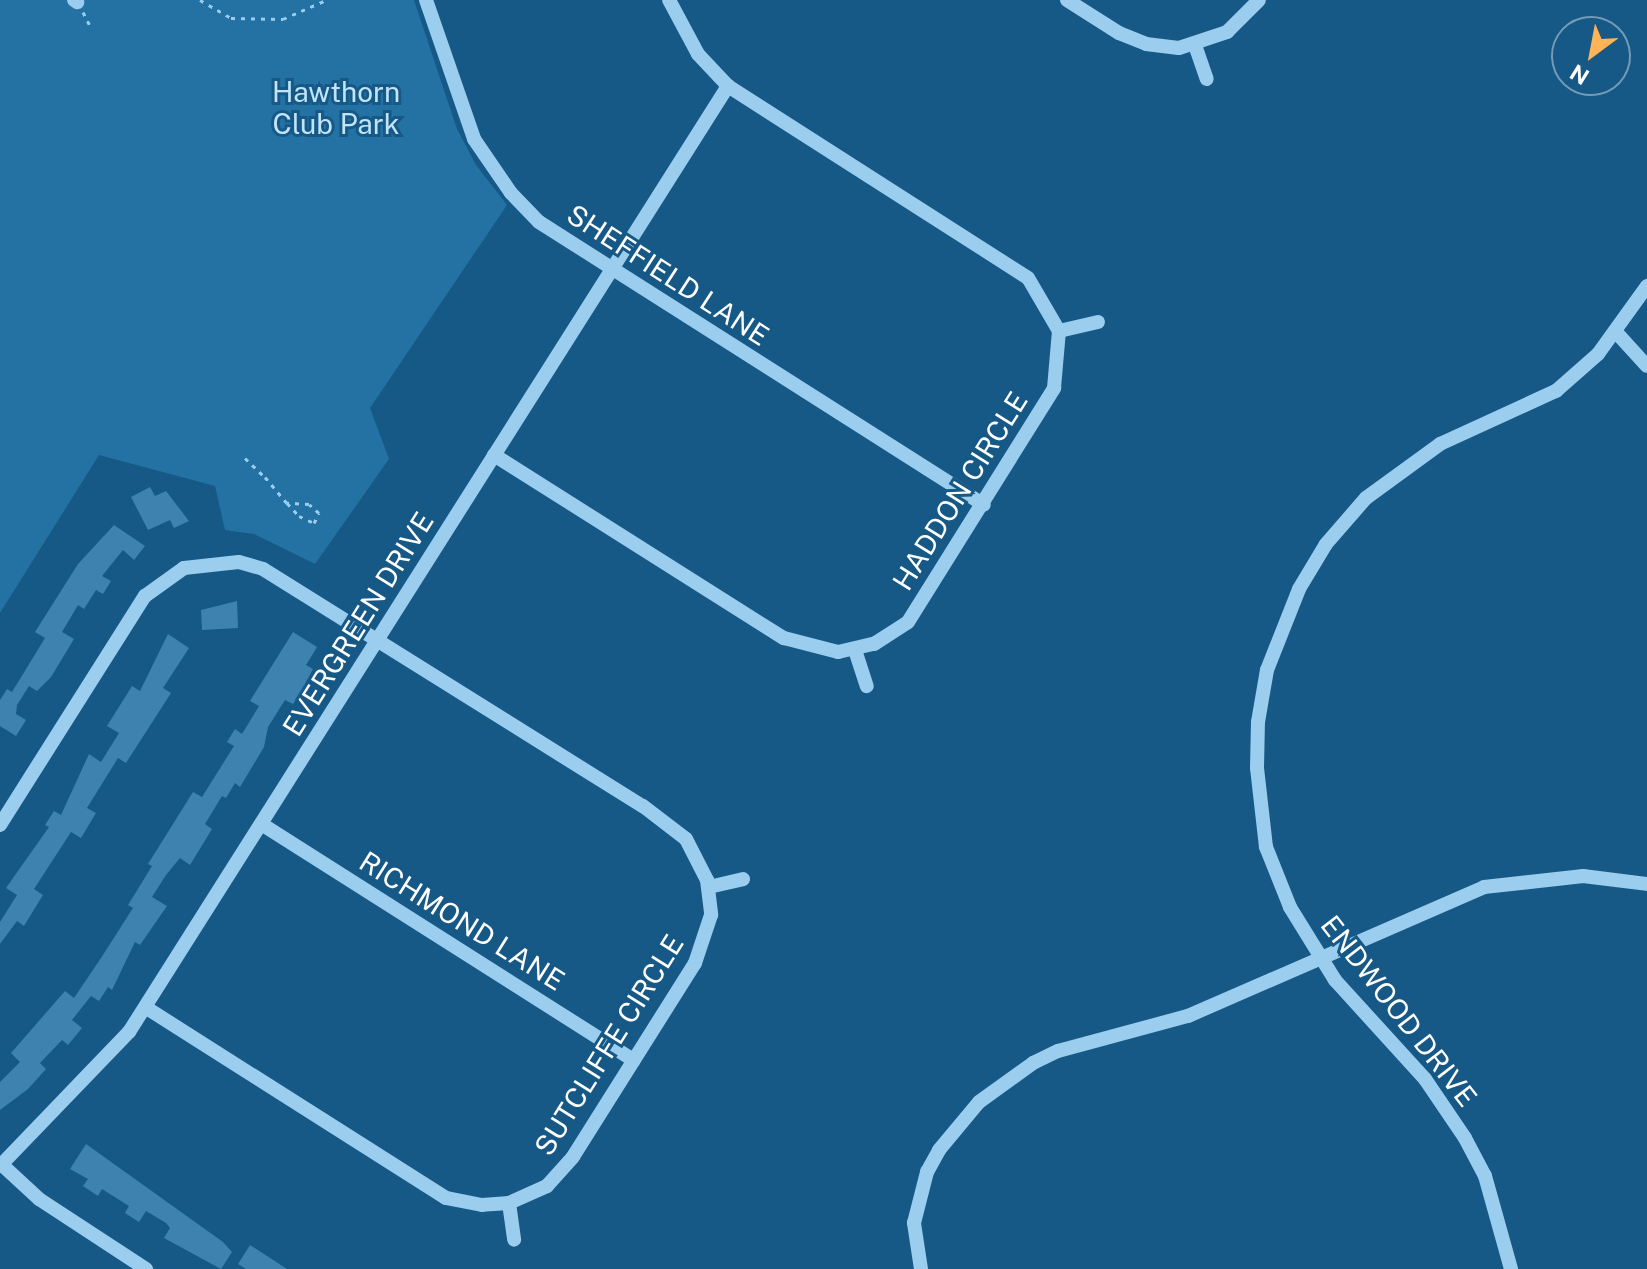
<!DOCTYPE html>
<html>
<head>
<meta charset="utf-8">
<style>
	body { margin:0 }
	#map { position:relative; width:1647px; height:1269px; overflow:hidden; background:#165886; font-family:"Public Sans",sans-serif }
	div>[style] { position:absolute }
	[style*='--x'] { left:calc(var(--x)*1px); top:calc(var(--y)*1px); width:calc(var(--w)*1px); rotate:calc(var(--a)*1deg) }
	.green>* { inset:0; background:#2472a3 }
	.building>* { inset:0; background:#3e83b0 }
	.path>* { height:3px; margin-top:-1.5px; transform-origin:0; background:repeating-linear-gradient(90deg,#9acdee 0 4px,transparent 0 10px) }
	.minor>* { height:14px; margin:-7px; padding:0 7px; transform-origin:7px; border-radius:7px; background:#9acdee }
	span { translate:-50% -50%; white-space:nowrap; text-align:center; line-height:1.15; -webkit-text-stroke:6px #165886; paint-order:stroke }
	.park-label { font-size:28px; color:#c0e4fa }
	.street-label { font-size:28px; color:#fff }
	.north { position:absolute; left:1551px; top:16px; width:80px; height:80px; box-sizing:border-box; background:#165886; border:2px solid #739bb6; border-radius:50%; rotate:212deg; font-size:22px; font-weight:700; line-height:32px; text-align:center; color:#fff }
	.north::after { content:''; display:block; margin:auto; width:28px; height:36px; background:#ffb457; clip-path:polygon(50% 0,100% 100%,50% 72%,0 100%) }
</style>
</head>
<body>
<div id="map">
	<div class="green">
		<div style="clip-path:polygon(0 0,414px 0,457px 129px,476px 165px,507px 205px,370px 408px,389px 459px,315px 564px,254px 534px,225px 530px,215px 486px,99px 455px,0 613px)"></div>
	</div>
	<div class="building">
		<div style="clip-path:polygon(150px 487px,155px 496px,166px 491px,189px 521px,174px 528px,170px 520px,148px 530px,131px 497px)"></div>
		<div style="clip-path:polygon(114px 525px,145px 546px,134px 560px,123px 550px,102px 576px,111px 581px,103px 594px,96px 590px,84px 609px,78px 605px,62px 632px,74px 639px,51px 677px,37px 691px,29px 686px,17px 705px,16px 714px,26px 720px,16px 736px,0 726px,0 700px,7px 689px,12px 692px,45px 638px,35px 632px,78px 564px)"></div>
		<div style="clip-path:polygon(237px 601px,238px 628px,202px 630px,201px 610px)"></div>
		<div style="clip-path:polygon(293px 632px,317px 647px,306px 665px,313px 669px,302px 690px,293px 704px,285px 700px,268px 727px,264px 747px,240px 787px,235px 783px,226px 798px,222px 796px,205px 824px,212px 829px,190px 865px,180px 858px,166px 875px,152px 897px,167px 906px,140px 945px,135px 942px,112px 990px,108px 987px,99px 1001px,91px 996px,72px 1020px,82px 1028px,68px 1045px,62px 1040px,40px 1063px,46px 1069px,28px 1089px,0 1110px,0 1082px,20px 1062px,11px 1053px,65px 991px,74px 998px,101px 958px,133px 908px,128px 905px,152px 866px,148px 864px,193px 792px,202px 797px,234px 746px,227px 742px,235px 729px,242px 734px,259px 706px,250px 701px)"></div>
		<div style="clip-path:polygon(168px 634px,189px 648px,163px 688px,171px 693px,126px 763px,118px 758px,87px 808px,96px 813px,81px 838px,71px 832px,34px 889px,43px 895px,24px 926px,17px 921px,0 944px,0 922px,17px 895px,6px 888px,49px 827px,45px 825px,54px 811px,61px 815px,89px 754px,101px 762px,119px 733px,107px 726px,132px 686px,140px 691px)"></div>
		<div style="clip-path:polygon(86px 1144px,223px 1242px,232px 1252px,221px 1269px,164px 1238px,170px 1228px,166px 1223px,146px 1211px,139px 1222px,125px 1213px,129px 1206px,102px 1189px,98px 1196px,83px 1186px,88px 1179px,70px 1169px)"></div>
		<div style="clip-path:polygon(250px 1245px,287px 1269px,246px 1269px,238px 1264px)"></div>
	</div>
	<div class="path">
		<div style="--x:200;--y:0;--w:36;--a:30"></div>
		<div style="--x:231;--y:18;--w:52;--a:1.1"></div>
		<div style="--x:283;--y:19;--w:47;--a:-23.8"></div>
		<div style="--x:83;--y:12;--w:18;--a:63"></div>
		<div style="--x:245;--y:458;--w:28;--a:44"></div>
		<div style="--x:265;--y:477;--w:34;--a:50"></div>
		<div style="--x:287;--y:503;--w:18;--a:47"></div>
		<div style="--x:299;--y:516;--w:17;--a:25"></div>
		<div style="--x:314;--y:523;--w:11;--a:-63"></div>
		<div style="--x:319;--y:513;--w:13;--a:-138"></div>
		<div style="--x:309;--y:504;--w:22;--a:-177"></div>
	</div>
	<div class="minor">
		<div style="--x:74;--y:0;--w:4;--a:34"></div>
		<div style="--x:426;--y:0;--w:147;--a:70.9"></div>
		<div style="--x:474;--y:139;--w:65;--a:55.6"></div>
		<div style="--x:511;--y:193;--w:40;--a:46"></div>
		<div style="--x:539;--y:222;--w:527;--a:32.45"></div>
		<div style="--x:1067;--y:0;--w:62;--a:32.4"></div>
		<div style="--x:1119;--y:33;--w:29;--a:22"></div>
		<div style="--x:1146;--y:44;--w:33;--a:7"></div>
		<div style="--x:1179;--y:48;--w:51;--a:-18.4"></div>
		<div style="--x:1227;--y:32;--w:45;--a:-45"></div>
		<div style="--x:1195;--y:45;--w:36;--a:71"></div>
		<div style="--x:1059;--y:331;--w:40;--a:-13"></div>
		<div style="--x:1615;--y:331;--w:47;--a:47.6"></div>
		<div style="--x:494;--y:455;--w:343;--a:32.3"></div>
		<div style="--x:784;--y:638;--w:56;--a:14.5"></div>
		<div style="--x:838;--y:652;--w:37;--a:-13"></div>
		<div style="--x:874;--y:644;--w:40;--a:-32.9"></div>
		<div style="--x:908;--y:622;--w:276;--a:-58"></div>
		<div style="--x:1054;--y:388;--w:57;--a:-85"></div>
		<div style="--x:1059;--y:331;--w:61;--a:-120.3"></div>
		<div style="--x:1028;--y:278;--w:356;--a:-147.4"></div>
		<div style="--x:728;--y:86;--w:44;--a:-133.2"></div>
		<div style="--x:698;--y:54;--w:61;--a:-118.2"></div>
		<div style="--x:855;--y:650;--w:38;--a:72"></div>
		<div style="--x:0;--y:825;--w:271;--a:-57.7"></div>
		<div style="--x:145;--y:596;--w:48;--a:-35.7"></div>
		<div style="--x:184;--y:568;--w:55;--a:-6.2"></div>
		<div style="--x:239;--y:562;--w:25;--a:16"></div>
		<div style="--x:263;--y:569;--w:448;--a:32"></div>
		<div style="--x:643;--y:806;--w:54;--a:37.5"></div>
		<div style="--x:686;--y:839;--w:46;--a:62.9"></div>
		<div style="--x:707;--y:880;--w:35;--a:83"></div>
		<div style="--x:711;--y:915;--w:51;--a:108.4"></div>
		<div style="--x:695;--y:963;--w:229;--a:122.2"></div>
		<div style="--x:573;--y:1157;--w:39;--a:132"></div>
		<div style="--x:547;--y:1186;--w:42;--a:155.9"></div>
		<div style="--x:509;--y:1203;--w:27;--a:176"></div>
		<div style="--x:482;--y:1205;--w:37;--a:-169"></div>
		<div style="--x:446;--y:1198;--w:356;--a:-147.6"></div>
		<div style="--x:263;--y:825;--w:439;--a:32.4"></div>
		<div style="--x:709;--y:887;--w:35;--a:-13"></div>
		<div style="--x:0;--y:1163;--w:53;--a:42.7"></div>
		<div style="--x:39;--y:1199;--w:128;--a:33.2"></div>
		<div style="--x:0;--y:1166;--w:186;--a:-46.1"></div>
		<div style="--x:129;--y:1032;--w:1120;--a:-57.66"></div>
		<div style="--x:509;--y:1203;--w:37;--a:82"></div>
		<div style="--x:921;--y:1269;--w:47;--a:-98.7"></div>
		<div style="--x:914;--y:1223;--w:53;--a:-75.7"></div>
		<div style="--x:927;--y:1172;--w:25;--a:-61"></div>
		<div style="--x:939;--y:1150;--w:62;--a:-50.2"></div>
		<div style="--x:979;--y:1102;--w:67;--a:-35.8"></div>
		<div style="--x:1033;--y:1063;--w:28;--a:-26"></div>
		<div style="--x:1058;--y:1051;--w:135;--a:-15.1"></div>
		<div style="--x:1188;--y:1016;--w:323;--a:-23.5"></div>
		<div style="--x:1484;--y:887;--w:100;--a:-6.3"></div>
		<div style="--x:1583;--y:876;--w:64;--a:7.1"></div>
		<div style="--x:1511;--y:1269;--w:97;--a:-105.6"></div>
		<div style="--x:1485;--y:1176;--w:43;--a:-117.8"></div>
		<div style="--x:1465;--y:1138;--w:71;--a:-124.1"></div>
		<div style="--x:1425;--y:1079;--w:134;--a:-132.3"></div>
		<div style="--x:1335;--y:980;--w:86;--a:-121.7"></div>
		<div style="--x:1290;--y:907;--w:65;--a:-111.8"></div>
		<div style="--x:1266;--y:847;--w:80;--a:-96.5"></div>
		<div style="--x:1257;--y:768;--w:46;--a:-88.8"></div>
		<div style="--x:1258;--y:722;--w:53;--a:-80.2"></div>
		<div style="--x:1267;--y:670;--w:87;--a:-68.4"></div>
		<div style="--x:1299;--y:589;--w:52;--a:-59"></div>
		<div style="--x:1326;--y:544;--w:61;--a:-49"></div>
		<div style="--x:1366;--y:498;--w:92;--a:-36.1"></div>
		<div style="--x:1440;--y:444;--w:128;--a:-24.6"></div>
		<div style="--x:1556;--y:391;--w:56;--a:-41.4"></div>
		<div style="--x:1598;--y:354;--w:84;--a:-54.2"></div>
	</div>
	<div class="park-label">
		<span style="left:336px;top:108px">Hawthorn<br>Club Park</span>
	</div>
	<div class="street-label">
		<span style="left:668px;top:275px;rotate:33deg">SHEFFIELD LANE</span>
		<span style="left:960px;top:491px;rotate:-58deg">HADDON CIRCLE</span>
		<span style="left:358px;top:624px;rotate:-58deg">EVERGREEN DRIVE</span>
		<span style="left:462px;top:921px;rotate:32deg">RICHMOND LANE</span>
		<span style="left:1399px;top:1011px;rotate:52deg">ENDWOOD DRIVE</span>
		<span style="left:609px;top:1045px;rotate:-58deg">SUTCLIFFE CIRCLE</span>
	</div>
	<div class="north">N</div>
</div>
</body>
</html>
